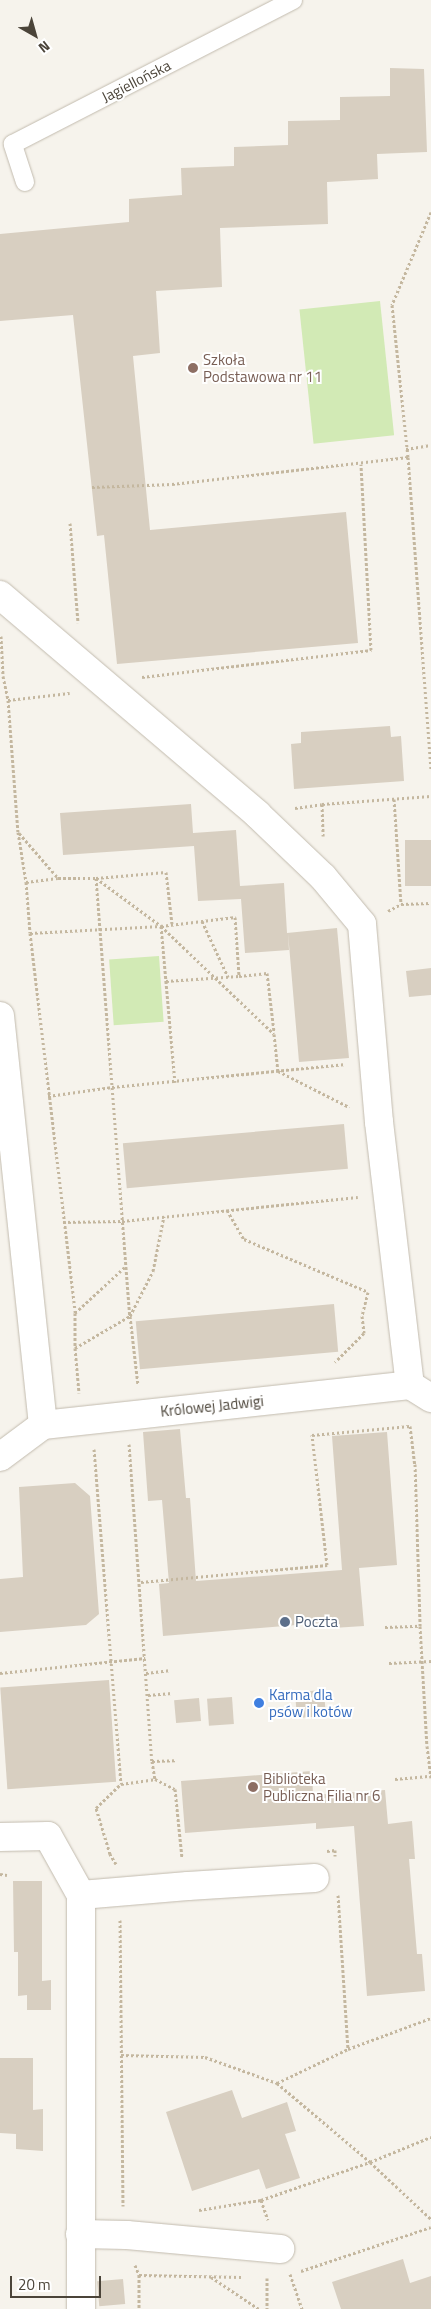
<!DOCTYPE html>
<html>
<head>
<meta charset="utf-8">
<style>
	body { margin:0 }
	#map { position:relative; width:431px; height:2309px; overflow:hidden; background:#f6f3ec; font-family:"Titillium Web",sans-serif }
	div>[style] { position:absolute }
	[style*='--x'] { left:calc(var(--x)*1px); top:calc(var(--y)*1px); width:calc(var(--w)*1px); rotate:calc(var(--a)*1deg) }
	.green>* { inset:0; background:#d2eab5; transform-origin:0 0 }
	.building>* { inset:0; background:#d8cfc1; transform-origin:0 0 }
	.path>* { height:3px; margin-top:-1.5px; transform-origin:0; background:repeating-linear-gradient(90deg,#c4b79f 0 2.5px,transparent 0 5px) }
	.roads { filter:drop-shadow(0 0 1px #c2bbae) drop-shadow(0 0 1px #c2bbae) }
	.lane>* { height:18px; margin:-9px; padding:0 9px; transform-origin:9px; border-radius:9px; background:#fff }
	.street>* { height:28px; margin:-14px; padding:0 14px; transform-origin:14px; border-radius:14px; background:#fff }
	.dots>* { width:14px; height:14px; translate:-50% -50%; box-sizing:border-box; border:2px solid #fff; border-radius:50% }
	span { translate:-50% -50%; white-space:nowrap; text-align:center; line-height:1.15; -webkit-text-stroke:4px #fff; paint-order:stroke }
	.street-label { font-size:15px; color:#4b4439 }
	.education-label { font-size:15px; color:#785e54 }
	.left { translate:0 -50%; text-align:left }
	.service-label { font-size:15px; color:#4e5e75 }
	.shop-label { font-size:15px; color:#366cbe }
	.north { position:absolute; left:10px; top:10px; width:50px; height:50px; -webkit-text-stroke:4px #fff; paint-order:stroke; rotate:142deg; font-size:14px; font-weight:700; line-height:20px; text-align:center; color:#4b4439 }
	.north::after { content:''; display:block; margin:auto; width:18px; height:22px; background:#4b4439; clip-path:polygon(50% 0,100% 100%,50% 72%,0 100%) }
	.scale { position:absolute; left:10px; top:2276px; width:91px; height:22px; box-sizing:border-box; border:2px solid #4b4439; border-top:0; padding-left:6px; font-size:15px; line-height:18px; white-space:nowrap; color:#4b4439; -webkit-text-stroke:4px #fff; paint-order:stroke }
</style>
</head>
<body>
<div id="map">
	<div class="green">
		<div style="left:380px;top:301px;width:135px;height:81px;rotate:84deg"></div>
		<div style="left:159px;top:956px;width:66px;height:50px;rotate:86deg"></div>
	</div>
	<div class="building">
		<div style="clip-path:polygon(390px 68px,424px 69px,427px 152px,377px 154px,378px 179px,327px 182px,328px 224px,220px 228px,222px 287px,156px 291px,160px 353px,133px 356px,150px 530px,346px 512px,358px 643px,117px 664px,104px 535px,97px 536px,73px 315px,0 321px,0 234px,129px 222px,129px 199px,182px 195px,181px 168px,234px 166px,234px 147px,288px 145px,288px 121px,340px 120px,340px 97px,390px 96px)"></div>
		<div style="clip-path:polygon(390px 726px,391px 737px,401px 736px,404px 781px,294px 789px,291px 744px,301px 743px,301px 732px)"></div>
		<div style="clip-path:polygon(191px 804px,193px 833px,236px 830px,240px 886px,284px 883px,287px 933px,337px 928px,349px 1058px,299px 1062px,288px 933px,289px 950px,245px 953px,241px 899px,198px 901px,194px 846px,63px 855px,60px 813px)"></div>
		<div style="left:431px;top:840px;width:46px;height:26px;rotate:90deg"></div>
		<div style="clip-path:polygon(431px 968px,431px 995px,409px 997px,406px 971px)"></div>
		<div style="left:344px;top:1124px;width:45px;height:222px;rotate:85deg"></div>
		<div style="left:334px;top:1304px;width:48px;height:199px;rotate:85deg"></div>
		<div style="clip-path:polygon(180px 1429px,186px 1498px,190px 1498px,196px 1581px,342px 1570px,332px 1436px,387px 1432px,397px 1565px,359px 1568px,364px 1626px,333px 1628px,333px 1622px,163px 1636px,159px 1584px,169px 1583px,162px 1500px,148px 1501px,143px 1432px)"></div>
		<div style="clip-path:polygon(75px 1483px,90px 1496px,99px 1614px,86px 1625px,0 1632px,0 1579px,23px 1577px,19px 1487px)"></div>
		<div style="left:109px;top:1680px;width:102px;height:109px;rotate:86deg"></div>
		<div style="left:324px;top:1690px;width:26px;height:29px;rotate:86deg"></div>
		<div style="left:232px;top:1697px;width:27px;height:25px;rotate:86deg"></div>
		<div style="left:199px;top:1698px;width:23px;height:25px;rotate:85deg"></div>
		<div style="clip-path:polygon(312px 1771px,313px 1795px,385px 1790px,388px 1824px,412px 1821px,415px 1859px,409px 1859px,417px 1954px,422px 1954px,425px 1991px,367px 1996px,354px 1826px,316px 1829px,316px 1823px,185px 1833px,181px 1781px)"></div>
		<div style="clip-path:polygon(13px 1881px,42px 1881px,42px 1981px,51px 1980px,51px 2010px,27px 2010px,27px 1995px,18px 1996px,18px 1952px,14px 1952px)"></div>
		<div style="clip-path:polygon(0 2058px,33px 2058px,33px 2110px,43px 2109px,43px 2151px,16px 2149px,16px 2134px,0 2133px)"></div>
		<div style="clip-path:polygon(232px 2090px,242px 2118px,287px 2102px,296px 2131px,285px 2134px,300px 2178px,266px 2189px,259px 2169px,192px 2191px,166px 2112px)"></div>
		<div style="clip-path:polygon(403px 2259px,410px 2283px,431px 2276px,431px 2309px,341px 2309px,332px 2282px)"></div>
		<div style="left:123px;top:2279px;width:25px;height:26px;rotate:85deg"></div>
	</div>
	<div class="path">
		<div style="--x:431;--y:212;--w:101;--a:112.8"></div>
		<div style="--x:392;--y:305;--w:153;--a:84"></div>
		<div style="--x:408;--y:457;--w:314;--a:85.8"></div>
		<div style="--x:406;--y:449;--w:25;--a:-9"></div>
		<div style="--x:92;--y:487;--w:80;--a:-2.1"></div>
		<div style="--x:172;--y:484;--w:238;--a:-6.5"></div>
		<div style="--x:70;--y:523;--w:100;--a:85.4"></div>
		<div style="--x:1;--y:636;--w:40;--a:87.1"></div>
		<div style="--x:3;--y:676;--w:25;--a:78"></div>
		<div style="--x:8;--y:700;--w:132;--a:85.7"></div>
		<div style="--x:18;--y:832;--w:51;--a:80.9"></div>
		<div style="--x:26;--y:882;--w:51;--a:85.5"></div>
		<div style="--x:30;--y:933;--w:383;--a:83.2"></div>
		<div style="--x:75;--y:1313;--w:35;--a:90"></div>
		<div style="--x:75;--y:1348;--w:45;--a:84.9"></div>
		<div style="--x:142;--y:677;--w:231;--a:-6.7"></div>
		<div style="--x:371;--y:650;--w:186;--a:-93.1"></div>
		<div style="--x:8;--y:700;--w:62;--a:-6.4"></div>
		<div style="--x:394;--y:799;--w:105;--a:86.2"></div>
		<div style="--x:322;--y:804;--w:32;--a:88"></div>
		<div style="--x:295;--y:808;--w:27;--a:-8"></div>
		<div style="--x:322;--y:804;--w:109;--a:-4.2"></div>
		<div style="--x:19;--y:833;--w:60;--a:49.1"></div>
		<div style="--x:96;--y:878;--w:81;--a:36.4"></div>
		<div style="--x:161;--y:926;--w:156;--a:43.7"></div>
		<div style="--x:274;--y:1034;--w:37;--a:84"></div>
		<div style="--x:278;--y:1071;--w:80;--a:26.9"></div>
		<div style="--x:96;--y:878;--w:439;--a:85.6"></div>
		<div style="--x:130;--y:1316;--w:69;--a:83.4"></div>
		<div style="--x:26;--y:882;--w:32;--a:-7"></div>
		<div style="--x:58;--y:878;--w:38;--a:0"></div>
		<div style="--x:96;--y:878;--w:70;--a:-4.9"></div>
		<div style="--x:166;--y:872;--w:52;--a:83.4"></div>
		<div style="--x:388;--y:911;--w:15;--a:-28"></div>
		<div style="--x:401;--y:904;--w:30;--a:-2"></div>
		<div style="--x:202;--y:921;--w:62;--a:65.1"></div>
		<div style="--x:161;--y:926;--w:157;--a:84.9"></div>
		<div style="--x:30;--y:933;--w:131;--a:-3.1"></div>
		<div style="--x:161;--y:926;--w:75;--a:-6.9"></div>
		<div style="--x:235;--y:917;--w:59;--a:86.1"></div>
		<div style="--x:239;--y:976;--w:28;--a:-6"></div>
		<div style="--x:267;--y:973;--w:59;--a:83.2"></div>
		<div style="--x:166;--y:981;--w:73;--a:-3.9"></div>
		<div style="--x:48;--y:1096;--w:65;--a:-8"></div>
		<div style="--x:112;--y:1087;--w:235;--a:-5.6"></div>
		<div style="--x:227;--y:1210;--w:34;--a:60"></div>
		<div style="--x:244;--y:1239;--w:135;--a:23.1"></div>
		<div style="--x:368;--y:1292;--w:25;--a:104"></div>
		<div style="--x:362;--y:1316;--w:17;--a:83"></div>
		<div style="--x:364;--y:1333;--w:41;--a:135"></div>
		<div style="--x:63;--y:1222;--w:59;--a:-1"></div>
		<div style="--x:122;--y:1221;--w:237;--a:-5.8"></div>
		<div style="--x:75;--y:1313;--w:69;--a:-42.7"></div>
		<div style="--x:75;--y:1348;--w:64;--a:-30.2"></div>
		<div style="--x:130;--y:1316;--w:51;--a:-62.9"></div>
		<div style="--x:153;--y:1271;--w:56;--a:-78.7"></div>
		<div style="--x:129;--y:1444;--w:318;--a:85.9"></div>
		<div style="--x:152;--y:1761;--w:18;--a:81"></div>
		<div style="--x:155;--y:1779;--w:22;--a:27"></div>
		<div style="--x:175;--y:1789;--w:69;--a:84.2"></div>
		<div style="--x:94;--y:1449;--w:336;--a:85.4"></div>
		<div style="--x:141;--y:1582;--w:187;--a:-5.2"></div>
		<div style="--x:327;--y:1565;--w:131;--a:-96.6"></div>
		<div style="--x:312;--y:1435;--w:98;--a:-5.2"></div>
		<div style="--x:410;--y:1426;--w:38;--a:83"></div>
		<div style="--x:415;--y:1464;--w:162;--a:88.2"></div>
		<div style="--x:420;--y:1626;--w:120;--a:86.7"></div>
		<div style="--x:427;--y:1746;--w:32;--a:83"></div>
		<div style="--x:385;--y:1627;--w:35;--a:-2"></div>
		<div style="--x:389;--y:1663;--w:42;--a:-2.7"></div>
		<div style="--x:0;--y:1673;--w:146;--a:-5.9"></div>
		<div style="--x:146;--y:1673;--w:23;--a:-7"></div>
		<div style="--x:148;--y:1695;--w:24;--a:-5"></div>
		<div style="--x:152;--y:1761;--w:24;--a:-2"></div>
		<div style="--x:395;--y:1779;--w:36;--a:-5"></div>
		<div style="--x:327;--y:1851;--w:8;--a:-7"></div>
		<div style="--x:335;--y:1850;--w:6;--a:90"></div>
		<div style="--x:116;--y:1864;--w:12;--a:-121"></div>
		<div style="--x:110;--y:1854;--w:48;--a:-106.9"></div>
		<div style="--x:96;--y:1808;--w:35;--a:-44"></div>
		<div style="--x:121;--y:1784;--w:34;--a:-8"></div>
		<div style="--x:0;--y:1874;--w:7;--a:8"></div>
		<div style="--x:338;--y:1895;--w:154;--a:86.3"></div>
		<div style="--x:120;--y:1920;--w:286;--a:89.4"></div>
		<div style="--x:121;--y:2055;--w:84;--a:1.4"></div>
		<div style="--x:205;--y:2057;--w:77;--a:19.9"></div>
		<div style="--x:277;--y:2083;--w:122;--a:40.3"></div>
		<div style="--x:370;--y:2162;--w:83;--a:43.1"></div>
		<div style="--x:277;--y:2083;--w:79;--a:-25.6"></div>
		<div style="--x:348;--y:2049;--w:89;--a:-20.5"></div>
		<div style="--x:261;--y:2200;--w:21;--a:71"></div>
		<div style="--x:199;--y:2210;--w:63;--a:-9.2"></div>
		<div style="--x:261;--y:2200;--w:115;--a:-19.2"></div>
		<div style="--x:370;--y:2162;--w:66;--a:-22.3"></div>
		<div style="--x:135;--y:2265;--w:11;--a:68"></div>
		<div style="--x:139;--y:2275;--w:34;--a:90"></div>
		<div style="--x:301;--y:2271;--w:137;--a:-18.7"></div>
		<div style="--x:290;--y:2274;--w:37;--a:71"></div>
		<div style="--x:139;--y:2275;--w:102;--a:1.1"></div>
		<div style="--x:211;--y:2277;--w:58;--a:33.7"></div>
		<div style="--x:267;--y:2278;--w:31;--a:90"></div>
	</div>
	<div class="roads">
		<div class="lane">
			<div style="--x:25;--y:182;--w:40;--a:-108"></div>
			<div style="--x:13;--y:144;--w:315;--a:-27.2"></div>
		</div>
		<div class="street">
			<div style="--x:0;--y:595;--w:338;--a:40.4"></div>
			<div style="--x:257;--y:814;--w:91;--a:43.7"></div>
			<div style="--x:323;--y:877;--w:61;--a:50.3"></div>
			<div style="--x:362;--y:924;--w:199;--a:85.1"></div>
			<div style="--x:379;--y:1122;--w:265;--a:83.3"></div>
			<div style="--x:0;--y:1016;--w:411;--a:84"></div>
			<div style="--x:0;--y:1457;--w:54;--a:-36.7"></div>
			<div style="--x:43;--y:1425;--w:369;--a:-6.2"></div>
			<div style="--x:410;--y:1385;--w:25;--a:32"></div>
			<div style="--x:0;--y:1837;--w:48;--a:-1.2"></div>
			<div style="--x:48;--y:1836;--w:68;--a:60.8"></div>
			<div style="--x:81;--y:1895;--w:414;--a:90"></div>
			<div style="--x:81;--y:1895;--w:107;--a:-4.8"></div>
			<div style="--x:188;--y:1886;--w:127;--a:-3.6"></div>
			<div style="--x:80;--y:2234;--w:47;--a:1.2"></div>
			<div style="--x:127;--y:2235;--w:154;--a:5.2"></div>
		</div>
	</div>
	<div class="dots">
		<div style="left:193px;top:368px;background:#8d6e63"></div>
		<div style="left:285px;top:1622px;background:#5c6f8a"></div>
		<div style="left:259px;top:1703px;background:#3f7fe0"></div>
		<div style="left:253px;top:1787px;background:#8d6e63"></div>
	</div>
	<div class="street-label">
		<span style="left:136px;top:81px;rotate:-27deg">Jagiellońska</span>
		<span style="left:212px;top:1406px;rotate:-6deg">Królowej Jadwigi</span>
	</div>
	<div class="education-label">
		<span class="left" style="left:203px;top:368px">Szkoła<br>Podstawowa nr 11</span>
		<span class="left" style="left:263px;top:1787px">Biblioteka<br>Publiczna Filia nr 6</span>
	</div>
	<div class="service-label">
		<span class="left" style="left:295px;top:1622px">Poczta</span>
	</div>
	<div class="shop-label">
		<span class="left" style="left:269px;top:1703px">Karma dla<br>psów i kotów</span>
	</div>
	<div class="north">N</div>
	<div class="scale">20 m</div>
</div>
</body>
</html>
